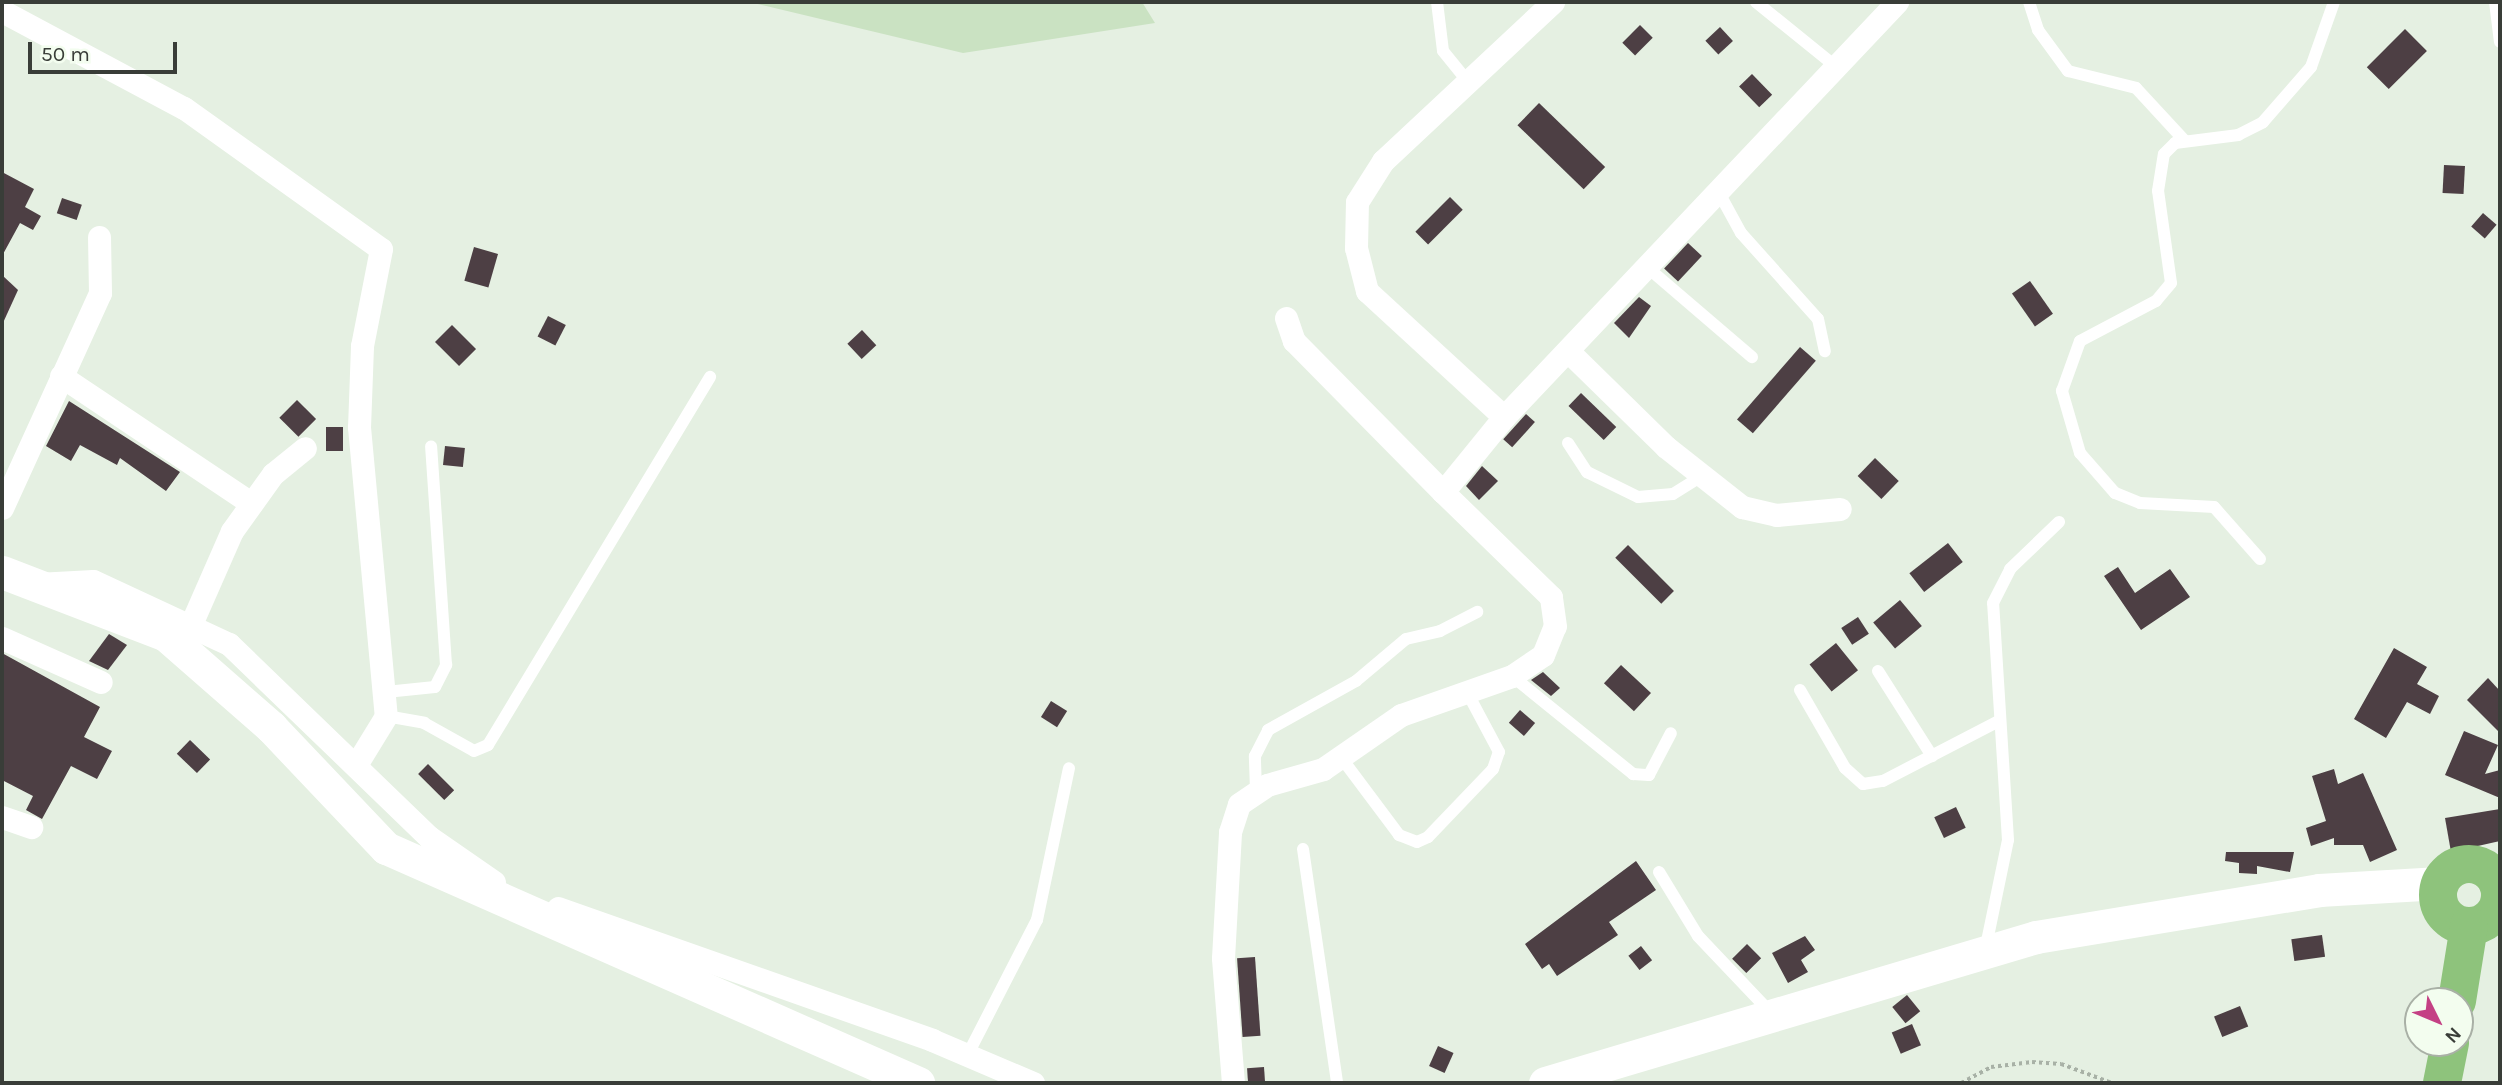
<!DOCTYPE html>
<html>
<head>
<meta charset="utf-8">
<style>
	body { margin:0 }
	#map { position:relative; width:2502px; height:1085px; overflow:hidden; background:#e5f0e2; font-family:Karla,sans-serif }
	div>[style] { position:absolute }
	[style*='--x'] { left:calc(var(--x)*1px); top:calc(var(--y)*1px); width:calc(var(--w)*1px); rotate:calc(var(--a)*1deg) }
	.green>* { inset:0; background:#cae2c2 }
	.building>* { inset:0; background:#4d3f44; transform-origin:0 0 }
	.path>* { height:3.5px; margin-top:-1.75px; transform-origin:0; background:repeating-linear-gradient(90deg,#a8b1a6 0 3.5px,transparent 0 7px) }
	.lane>* { height:12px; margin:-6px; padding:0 6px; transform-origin:6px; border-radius:6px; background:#fff }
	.street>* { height:23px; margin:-11.5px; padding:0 11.5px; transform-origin:11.5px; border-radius:11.5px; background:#fff }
	.secondary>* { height:33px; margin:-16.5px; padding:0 16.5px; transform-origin:16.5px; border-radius:16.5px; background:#fff }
	.highway>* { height:38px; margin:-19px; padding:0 19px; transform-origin:19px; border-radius:19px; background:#8ec37c }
	.highway>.ring { margin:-19px; padding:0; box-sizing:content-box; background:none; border:38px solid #8ec37c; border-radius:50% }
	span { translate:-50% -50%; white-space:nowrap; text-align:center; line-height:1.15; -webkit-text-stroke:7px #f3fdef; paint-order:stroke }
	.frame { position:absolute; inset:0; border:4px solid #393d38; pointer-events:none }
	.north { position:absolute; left:2404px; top:987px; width:70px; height:70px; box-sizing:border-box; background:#f3fdef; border:2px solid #a9b0a6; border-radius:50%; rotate:133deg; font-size:19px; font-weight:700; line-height:28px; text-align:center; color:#393d38 }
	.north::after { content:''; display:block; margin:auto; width:24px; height:32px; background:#c44084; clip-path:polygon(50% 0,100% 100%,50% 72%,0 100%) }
	.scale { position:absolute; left:28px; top:42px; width:149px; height:32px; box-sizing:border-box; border:4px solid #393d38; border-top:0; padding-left:9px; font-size:21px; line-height:24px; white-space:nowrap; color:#393d38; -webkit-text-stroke:5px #f3fdef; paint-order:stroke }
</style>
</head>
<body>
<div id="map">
	<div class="green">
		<div style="clip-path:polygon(749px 2px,1142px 2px,1155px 23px,963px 53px)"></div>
	</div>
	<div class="building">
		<div style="left:1640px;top:25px;width:18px;height:25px;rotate:45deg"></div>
		<div style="left:1720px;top:27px;width:19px;height:20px;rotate:47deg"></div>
		<div style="left:2405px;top:29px;width:31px;height:54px;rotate:45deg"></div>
		<div style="left:1752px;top:74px;width:29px;height:18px;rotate:46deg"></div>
		<div style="left:1539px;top:103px;width:92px;height:31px;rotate:44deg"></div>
		<div style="left:2444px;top:165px;width:21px;height:28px;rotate:3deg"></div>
		<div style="clip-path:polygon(2px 172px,34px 189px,25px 207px,41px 216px,33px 230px,20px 223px,2px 256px)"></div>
		<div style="left:1450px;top:197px;width:18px;height:49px;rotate:45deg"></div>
		<div style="left:62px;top:198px;width:21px;height:16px;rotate:19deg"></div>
		<div style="left:2483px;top:213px;width:18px;height:18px;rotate:41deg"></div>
		<div style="left:1688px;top:243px;width:19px;height:35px;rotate:43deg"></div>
		<div style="left:474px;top:247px;width:25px;height:35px;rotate:16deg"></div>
		<div style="clip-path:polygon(2px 275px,18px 290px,2px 325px)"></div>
		<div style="left:2030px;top:281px;width:40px;height:22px;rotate:55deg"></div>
		<div style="clip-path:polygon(1639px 297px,1651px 306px,1629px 338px,1614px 323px)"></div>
		<div style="left:548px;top:316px;width:20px;height:23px;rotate:27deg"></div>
		<div style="left:452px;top:325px;width:34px;height:24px;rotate:45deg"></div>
		<div style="left:862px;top:330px;width:21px;height:20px;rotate:47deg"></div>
		<div style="left:1800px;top:347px;width:21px;height:96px;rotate:41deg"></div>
		<div style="left:1581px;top:393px;width:49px;height:18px;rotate:44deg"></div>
		<div style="left:297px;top:400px;width:27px;height:25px;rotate:45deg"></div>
		<div style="clip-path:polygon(69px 401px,180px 472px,166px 491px,120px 458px,117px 465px,80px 445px,71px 461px,46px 446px)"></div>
		<div style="left:1526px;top:414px;width:12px;height:34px;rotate:42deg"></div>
		<div style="left:343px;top:427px;width:24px;height:17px;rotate:90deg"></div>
		<div style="left:445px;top:446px;width:20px;height:19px;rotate:6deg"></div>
		<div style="left:1875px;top:458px;width:33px;height:25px;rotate:44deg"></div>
		<div style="clip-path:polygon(1482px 466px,1498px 481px,1479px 500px,1466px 486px)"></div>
		<div style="left:1948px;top:543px;width:24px;height:49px;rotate:52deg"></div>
		<div style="left:1628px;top:545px;width:65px;height:18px;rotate:45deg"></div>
		<div style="clip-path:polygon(2118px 567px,2135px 593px,2170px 569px,2190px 597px,2141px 630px,2104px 576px)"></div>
		<div style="left:1900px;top:600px;width:34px;height:35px;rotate:50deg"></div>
		<div style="left:1858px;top:617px;width:20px;height:20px;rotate:57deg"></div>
		<div style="clip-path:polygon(109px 634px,127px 645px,108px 670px,89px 661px)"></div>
		<div style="left:1836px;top:643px;width:35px;height:34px;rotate:51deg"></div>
		<div style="clip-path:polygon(2394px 648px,2427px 667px,2417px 684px,2439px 696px,2430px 714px,2407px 702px,2386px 738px,2354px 719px)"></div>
		<div style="clip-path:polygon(2px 653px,100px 707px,84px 737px,112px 751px,97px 779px,71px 766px,42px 819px,26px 810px,33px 796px,2px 780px)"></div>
		<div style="left:1621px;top:665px;width:41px;height:25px;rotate:43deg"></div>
		<div style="clip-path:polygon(1543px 672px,1560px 688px,1551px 696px,1531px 680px)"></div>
		<div style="clip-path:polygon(2488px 678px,2500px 691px,2500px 733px,2467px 700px)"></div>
		<div style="left:1051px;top:701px;width:19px;height:19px;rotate:32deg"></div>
		<div style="left:1520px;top:710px;width:20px;height:17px;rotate:41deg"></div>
		<div style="clip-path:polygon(2464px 731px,2498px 745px,2485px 774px,2500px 770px,2500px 798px,2445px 775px)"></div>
		<div style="left:190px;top:740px;width:28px;height:19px;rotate:44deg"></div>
		<div style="left:428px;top:764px;width:37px;height:14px;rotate:45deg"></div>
		<div style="clip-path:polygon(2334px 769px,2338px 784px,2363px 773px,2397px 850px,2370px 862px,2363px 845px,2334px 845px,2334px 838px,2311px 846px,2306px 828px,2326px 821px,2312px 776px)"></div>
		<div style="left:1956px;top:807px;width:23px;height:24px;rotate:65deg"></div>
		<div style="clip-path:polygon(2500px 809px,2500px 841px,2451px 852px,2445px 818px)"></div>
		<div style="clip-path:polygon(2226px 852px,2294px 852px,2290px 872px,2257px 866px,2257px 874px,2239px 873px,2239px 863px,2225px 861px)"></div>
		<div style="clip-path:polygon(1636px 861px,1656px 890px,1609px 922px,1618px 935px,1557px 976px,1549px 964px,1542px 969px,1525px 944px)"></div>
		<div style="left:2322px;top:935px;width:22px;height:31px;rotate:82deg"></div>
		<div style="clip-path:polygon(1805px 936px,1815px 950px,1801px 960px,1808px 972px,1788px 983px,1772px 953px)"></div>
		<div style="left:1747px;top:944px;width:20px;height:21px;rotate:45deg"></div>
		<div style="left:1641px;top:946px;width:18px;height:16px;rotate:52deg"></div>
		<div style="left:1255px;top:957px;width:79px;height:18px;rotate:86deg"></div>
		<div style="left:1907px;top:995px;width:21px;height:19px;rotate:51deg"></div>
		<div style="left:2240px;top:1006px;width:22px;height:28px;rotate:68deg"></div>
		<div style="left:1912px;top:1024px;width:23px;height:22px;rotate:67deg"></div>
		<div style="left:1438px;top:1046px;width:17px;height:22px;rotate:24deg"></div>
		<div style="left:1264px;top:1067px;width:16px;height:17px;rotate:86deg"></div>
	</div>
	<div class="path">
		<div style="--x:1961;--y:1083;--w:34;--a:-28"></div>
		<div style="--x:1991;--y:1067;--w:41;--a:-7"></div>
		<div style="--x:2032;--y:1062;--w:29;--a:4"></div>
		<div style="--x:2061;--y:1064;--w:54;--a:20.4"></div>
	</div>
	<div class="lane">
		<div style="--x:1437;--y:2;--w:49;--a:83"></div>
		<div style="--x:1443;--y:51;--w:40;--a:51"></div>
		<div style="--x:1756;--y:2;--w:102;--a:39"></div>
		<div style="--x:2029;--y:2;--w:29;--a:72"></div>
		<div style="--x:2038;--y:30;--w:51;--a:53.8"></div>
		<div style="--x:2068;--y:71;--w:70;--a:14"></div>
		<div style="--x:2136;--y:88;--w:71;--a:47.3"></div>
		<div style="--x:2495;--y:2;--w:40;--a:82.9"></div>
		<div style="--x:1718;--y:191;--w:48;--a:61.3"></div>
		<div style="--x:1741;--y:233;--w:115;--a:48.2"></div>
		<div style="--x:1818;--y:319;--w:33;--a:78"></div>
		<div style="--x:1648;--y:268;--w:137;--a:40.6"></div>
		<div style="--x:1568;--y:443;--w:35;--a:57"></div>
		<div style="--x:1587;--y:472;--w:57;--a:26.1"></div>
		<div style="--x:1638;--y:497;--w:35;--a:-5"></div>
		<div style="--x:1673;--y:494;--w:34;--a:-32"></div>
		<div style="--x:2260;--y:559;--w:69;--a:-131.5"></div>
		<div style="--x:2214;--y:507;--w:74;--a:-176.9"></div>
		<div style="--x:2140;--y:503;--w:27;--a:-158"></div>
		<div style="--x:2115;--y:493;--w:53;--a:-131.2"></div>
		<div style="--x:2080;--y:453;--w:65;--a:-106.2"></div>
		<div style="--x:2062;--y:391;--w:53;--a:-70.2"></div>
		<div style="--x:2080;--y:341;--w:86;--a:-27.8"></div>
		<div style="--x:2156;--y:301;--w:23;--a:-50"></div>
		<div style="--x:2171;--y:283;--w:93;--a:-98"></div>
		<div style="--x:2158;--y:191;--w:37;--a:-81"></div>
		<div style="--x:2164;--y:154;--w:16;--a:-45"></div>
		<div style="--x:2175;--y:143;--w:64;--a:-7.2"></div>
		<div style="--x:2238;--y:135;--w:28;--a:-27"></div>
		<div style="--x:2263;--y:122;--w:73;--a:-48.9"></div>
		<div style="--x:2311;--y:67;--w:69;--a:-70.5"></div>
		<div style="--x:1878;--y:671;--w:101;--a:57.6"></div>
		<div style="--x:1512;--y:676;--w:156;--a:39"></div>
		<div style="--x:1633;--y:774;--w:16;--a:4"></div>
		<div style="--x:1649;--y:775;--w:47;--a:-62.4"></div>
		<div style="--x:1800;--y:690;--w:90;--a:60"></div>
		<div style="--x:1845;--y:768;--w:24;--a:42"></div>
		<div style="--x:1863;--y:784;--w:20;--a:-9"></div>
		<div style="--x:1883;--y:781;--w:128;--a:-27.4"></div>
		<div style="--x:386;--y:692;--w:49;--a:-5.8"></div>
		<div style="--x:435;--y:687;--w:25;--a:-63"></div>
		<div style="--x:446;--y:665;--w:219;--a:-93.9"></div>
		<div style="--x:386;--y:716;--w:39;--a:10"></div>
		<div style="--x:424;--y:723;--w:57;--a:29.2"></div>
		<div style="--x:474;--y:751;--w:15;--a:-23"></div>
		<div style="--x:488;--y:745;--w:430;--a:-58.9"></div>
		<div style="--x:1340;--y:756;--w:99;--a:53.2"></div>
		<div style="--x:1399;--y:835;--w:19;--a:21"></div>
		<div style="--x:1417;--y:842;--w:12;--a:-24"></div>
		<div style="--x:1428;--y:837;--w:94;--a:-46.3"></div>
		<div style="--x:1493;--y:769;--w:18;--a:-71"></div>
		<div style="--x:1499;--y:752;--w:68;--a:-118.1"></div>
		<div style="--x:1256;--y:790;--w:34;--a:-92"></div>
		<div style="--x:1255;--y:756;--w:29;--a:-63"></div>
		<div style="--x:1268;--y:730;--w:101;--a:-29.1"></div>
		<div style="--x:1356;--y:681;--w:65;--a:-40"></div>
		<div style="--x:1406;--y:639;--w:35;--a:-13"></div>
		<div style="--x:1440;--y:631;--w:42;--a:-27.2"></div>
		<div style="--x:1303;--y:849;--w:236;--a:81.7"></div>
		<div style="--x:1659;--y:872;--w:75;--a:58.6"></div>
		<div style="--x:1698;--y:936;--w:108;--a:46.5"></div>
		<div style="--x:1985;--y:951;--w:113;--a:-78.3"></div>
		<div style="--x:2008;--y:840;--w:237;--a:-93.6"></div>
		<div style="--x:1993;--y:603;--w:38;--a:-63"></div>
		<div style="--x:2010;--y:569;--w:68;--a:-43.8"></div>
		<div style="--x:968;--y:1054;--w:151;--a:-62.8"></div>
		<div style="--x:1037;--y:920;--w:155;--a:-78.1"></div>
	</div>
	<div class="street">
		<div style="--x:2;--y:11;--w:206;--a:28.1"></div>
		<div style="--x:184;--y:108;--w:242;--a:35.6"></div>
		<div style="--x:381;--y:249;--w:99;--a:101.1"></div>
		<div style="--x:362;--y:346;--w:81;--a:92.1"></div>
		<div style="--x:359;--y:427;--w:290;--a:84.7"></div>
		<div style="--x:386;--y:716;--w:57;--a:121.5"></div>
		<div style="--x:1286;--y:318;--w:24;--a:71"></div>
		<div style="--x:1294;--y:341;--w:212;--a:45.4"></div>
		<div style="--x:1569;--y:352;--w:136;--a:44.4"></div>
		<div style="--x:1666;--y:447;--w:97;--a:38.3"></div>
		<div style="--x:1742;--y:507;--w:35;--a:13"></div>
		<div style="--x:1776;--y:515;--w:64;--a:-5.4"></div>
		<div style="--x:61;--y:376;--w:229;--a:33.8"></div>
		<div style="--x:1504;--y:417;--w:186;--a:-137.4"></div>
		<div style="--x:1367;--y:291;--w:44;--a:-104.3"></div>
		<div style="--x:1356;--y:248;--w:46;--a:-88.8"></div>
		<div style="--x:1357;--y:202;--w:49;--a:-57.6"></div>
		<div style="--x:1383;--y:161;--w:233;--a:-43.1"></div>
		<div style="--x:2;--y:508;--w:236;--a:-65.5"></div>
		<div style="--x:100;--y:293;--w:56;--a:-91"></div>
		<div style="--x:37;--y:584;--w:56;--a:-3.1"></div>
		<div style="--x:93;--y:581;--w:150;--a:24.9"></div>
		<div style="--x:229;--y:644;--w:278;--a:44"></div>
		<div style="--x:429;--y:837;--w:79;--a:34.7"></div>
		<div style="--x:192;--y:622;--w:99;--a:-66.3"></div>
		<div style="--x:232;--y:531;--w:70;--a:-54.3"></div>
		<div style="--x:273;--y:474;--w:41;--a:-39.1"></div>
		<div style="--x:2;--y:638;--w:108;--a:24"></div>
		<div style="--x:2;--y:817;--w:31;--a:19"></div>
		<div style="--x:558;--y:908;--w:397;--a:19.4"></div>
		<div style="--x:932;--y:1040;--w:110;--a:23.1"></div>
		<div style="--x:1233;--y:1083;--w:125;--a:-94.6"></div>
		<div style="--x:1223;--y:958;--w:126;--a:-86.8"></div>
		<div style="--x:1230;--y:832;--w:29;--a:-72"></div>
		<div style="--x:1239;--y:804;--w:34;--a:-34"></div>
		<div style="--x:1267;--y:785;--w:58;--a:-15.9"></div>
		<div style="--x:1323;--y:769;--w:95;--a:-34.7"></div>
		<div style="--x:1401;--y:715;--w:118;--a:-19.4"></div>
		<div style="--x:1512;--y:676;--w:37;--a:-34"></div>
		<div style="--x:1543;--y:655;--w:31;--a:-68"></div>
		<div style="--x:1555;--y:626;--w:29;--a:-98"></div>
		<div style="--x:1551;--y:597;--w:151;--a:-135.8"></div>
		<div style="--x:1443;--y:492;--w:97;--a:-50.9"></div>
		<div style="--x:1504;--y:417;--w:572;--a:-46.56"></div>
	</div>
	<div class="secondary">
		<div style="--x:2;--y:572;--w:176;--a:21"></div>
		<div style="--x:166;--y:635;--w:140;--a:41.2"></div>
		<div style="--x:271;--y:727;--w:167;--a:46.5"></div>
		<div style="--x:386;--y:848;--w:582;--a:23.83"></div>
		<div style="--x:1545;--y:1083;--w:512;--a:-16.56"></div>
		<div style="--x:2036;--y:937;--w:287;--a:-9.4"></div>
		<div style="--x:2319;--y:890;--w:121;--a:-3.3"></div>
	</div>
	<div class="highway">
		<div class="ring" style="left:2438px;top:864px;width:24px;height:24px"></div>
		<div style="--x:2457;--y:1001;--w:76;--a:-80.9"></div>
		<div style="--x:2442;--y:1083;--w:41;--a:-78.7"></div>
	</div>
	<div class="frame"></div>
	<div class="north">N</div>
	<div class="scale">50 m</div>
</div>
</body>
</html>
